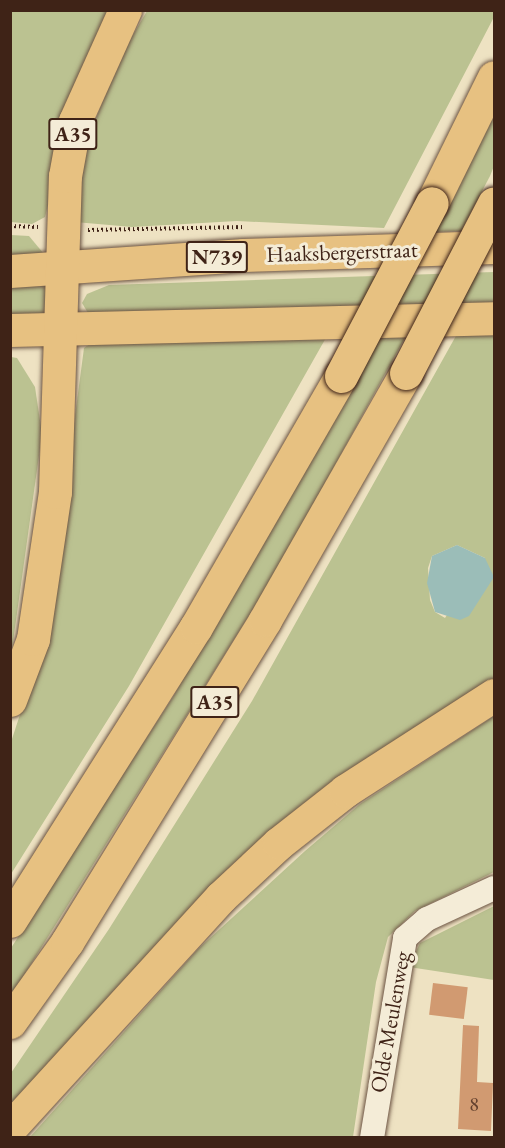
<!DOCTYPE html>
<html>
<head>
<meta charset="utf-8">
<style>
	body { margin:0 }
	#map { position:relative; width:505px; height:1148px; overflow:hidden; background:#eee2c2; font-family:"EB Garamond",serif }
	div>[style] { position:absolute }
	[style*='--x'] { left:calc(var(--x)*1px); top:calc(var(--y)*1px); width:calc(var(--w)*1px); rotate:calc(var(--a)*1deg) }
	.green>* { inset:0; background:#bbc291; transform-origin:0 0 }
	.water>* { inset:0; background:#9bbdb8 }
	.building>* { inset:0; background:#d19a71; transform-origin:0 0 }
	.path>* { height:4px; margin-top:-2px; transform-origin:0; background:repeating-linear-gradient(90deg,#3f2317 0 1.5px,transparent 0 4.5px) }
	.roads { filter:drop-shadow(0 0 2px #6b5342) drop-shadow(0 0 2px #6b5342) }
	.street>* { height:24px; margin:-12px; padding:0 12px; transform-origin:12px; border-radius:12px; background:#f4ecd7 }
	.primary>* { height:33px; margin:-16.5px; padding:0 16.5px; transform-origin:16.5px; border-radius:16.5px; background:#e7c181 }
	.highway>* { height:33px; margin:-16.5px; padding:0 16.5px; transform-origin:16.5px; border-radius:16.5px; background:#e7c181 }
	.bridges { filter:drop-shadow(0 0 2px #3f2317) drop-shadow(0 0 2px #3f2317) }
	.highway-bridge>* { height:33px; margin:-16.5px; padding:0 16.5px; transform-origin:16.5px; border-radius:16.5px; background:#e7c181 }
	span { translate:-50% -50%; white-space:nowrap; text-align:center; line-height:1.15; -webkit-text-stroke:6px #f4ecd7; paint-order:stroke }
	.number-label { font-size:20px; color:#64412e }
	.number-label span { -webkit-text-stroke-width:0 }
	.shield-label span { padding:2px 4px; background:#f4ecd7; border:2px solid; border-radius:4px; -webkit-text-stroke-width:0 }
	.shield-label { font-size:21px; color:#3f2317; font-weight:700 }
	.street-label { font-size:22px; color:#3f2317 }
	.frame { position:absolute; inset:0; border:12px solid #3f2317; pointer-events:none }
</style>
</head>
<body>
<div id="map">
	<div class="green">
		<div style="clip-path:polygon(10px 11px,115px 11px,61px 154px,45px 217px,32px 224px,11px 222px)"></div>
		<div style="clip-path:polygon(147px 11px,494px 11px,494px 17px,384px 228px,237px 221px,132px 227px,75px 222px,78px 177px,90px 134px,120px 57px)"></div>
		<div style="clip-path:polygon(494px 101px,494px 166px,490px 176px,461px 231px,429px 232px)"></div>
		<div style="clip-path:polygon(11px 235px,29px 236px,44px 254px,11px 255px)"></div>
		<div style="clip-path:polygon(494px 272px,494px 306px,91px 318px,82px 303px,87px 294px,109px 285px)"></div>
		<div style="left:49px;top:283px;width:37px;height:39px;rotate:90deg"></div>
		<div style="clip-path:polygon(evenodd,494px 333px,494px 680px,424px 726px,11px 1111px,11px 1073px,109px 929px,252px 701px,457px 334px,494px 333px,457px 545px,485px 558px,445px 618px,435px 612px,430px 600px,428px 568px,432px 556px,457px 545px)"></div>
		<div style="clip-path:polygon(407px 334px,275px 574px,11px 996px,11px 948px,173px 697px,376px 335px)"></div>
		<div style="clip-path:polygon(327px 336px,129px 686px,11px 874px,11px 742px,46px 635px,84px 348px,91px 343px)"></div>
		<div style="clip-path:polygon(11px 357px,17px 358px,35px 387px,42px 434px,11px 656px)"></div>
		<div style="clip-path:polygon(494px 716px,494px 872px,415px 911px,388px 937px,376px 982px,353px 1137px,30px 1137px,198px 949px,305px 851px,360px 804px)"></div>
		<div style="clip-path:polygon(494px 906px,494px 980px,409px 967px,420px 943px)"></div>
	</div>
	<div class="water">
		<div style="clip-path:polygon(457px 545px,485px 558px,494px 577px,469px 616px,460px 620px,435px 612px,427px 583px,432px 556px)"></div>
	</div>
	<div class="building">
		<div style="left:433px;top:983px;width:35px;height:32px;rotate:7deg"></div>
		<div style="clip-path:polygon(463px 1025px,479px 1026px,477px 1082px,493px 1083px,491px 1131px,458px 1129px)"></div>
	</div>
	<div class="path">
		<div style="--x:10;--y:226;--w:28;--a:2"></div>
		<div style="--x:88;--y:230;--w:157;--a:-1.1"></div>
	</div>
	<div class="roads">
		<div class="street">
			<div style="--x:372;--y:1138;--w:203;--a:-80.6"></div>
			<div style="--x:405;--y:938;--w:29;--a:-41"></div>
			<div style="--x:427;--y:919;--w:74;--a:-24.8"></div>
		</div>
		<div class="primary">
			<div style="--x:10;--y:271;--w:234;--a:-3.9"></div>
			<div style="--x:243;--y:255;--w:251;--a:-1.8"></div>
			<div style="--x:10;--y:330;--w:484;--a:-1.4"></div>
		</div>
		<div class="highway">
			<div style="--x:432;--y:203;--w:140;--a:-63.8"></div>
			<div style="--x:10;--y:700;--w:65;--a:-69.3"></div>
			<div style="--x:33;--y:639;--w:149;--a:-81.5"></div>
			<div style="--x:55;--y:492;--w:316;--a:-88.2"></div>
			<div style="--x:65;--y:176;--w:56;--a:-79.7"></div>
			<div style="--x:75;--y:121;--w:122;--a:-65.8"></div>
			<div style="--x:10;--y:921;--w:348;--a:-57.7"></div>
			<div style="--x:196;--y:627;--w:290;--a:-60"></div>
			<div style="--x:10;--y:1022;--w:98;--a:-54.5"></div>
			<div style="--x:67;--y:942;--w:378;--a:-58.4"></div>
			<div style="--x:265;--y:620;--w:284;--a:-60.3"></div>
			<div style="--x:10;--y:1128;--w:313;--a:-47.6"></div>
			<div style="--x:221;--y:897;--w:79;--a:-43"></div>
			<div style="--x:279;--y:843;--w:84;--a:-38.2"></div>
			<div style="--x:345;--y:791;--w:177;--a:-32.8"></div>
		</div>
	</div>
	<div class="bridges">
		<div class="highway-bridge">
			<div style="--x:406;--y:373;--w:191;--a:-62.6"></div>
			<div style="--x:341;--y:376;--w:195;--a:-62.3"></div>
		</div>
	</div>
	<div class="number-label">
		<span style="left:474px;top:1104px">8</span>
	</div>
	<div class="shield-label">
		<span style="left:73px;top:134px">A35</span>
		<span style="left:217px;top:257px">N739</span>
		<span style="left:215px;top:702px">A35</span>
	</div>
	<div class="street-label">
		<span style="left:342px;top:252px;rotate:-2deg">Haaksbergerstraat</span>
		<span style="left:390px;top:1022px;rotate:-80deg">Olde Meulenweg</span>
	</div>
	<div class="frame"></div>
</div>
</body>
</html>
